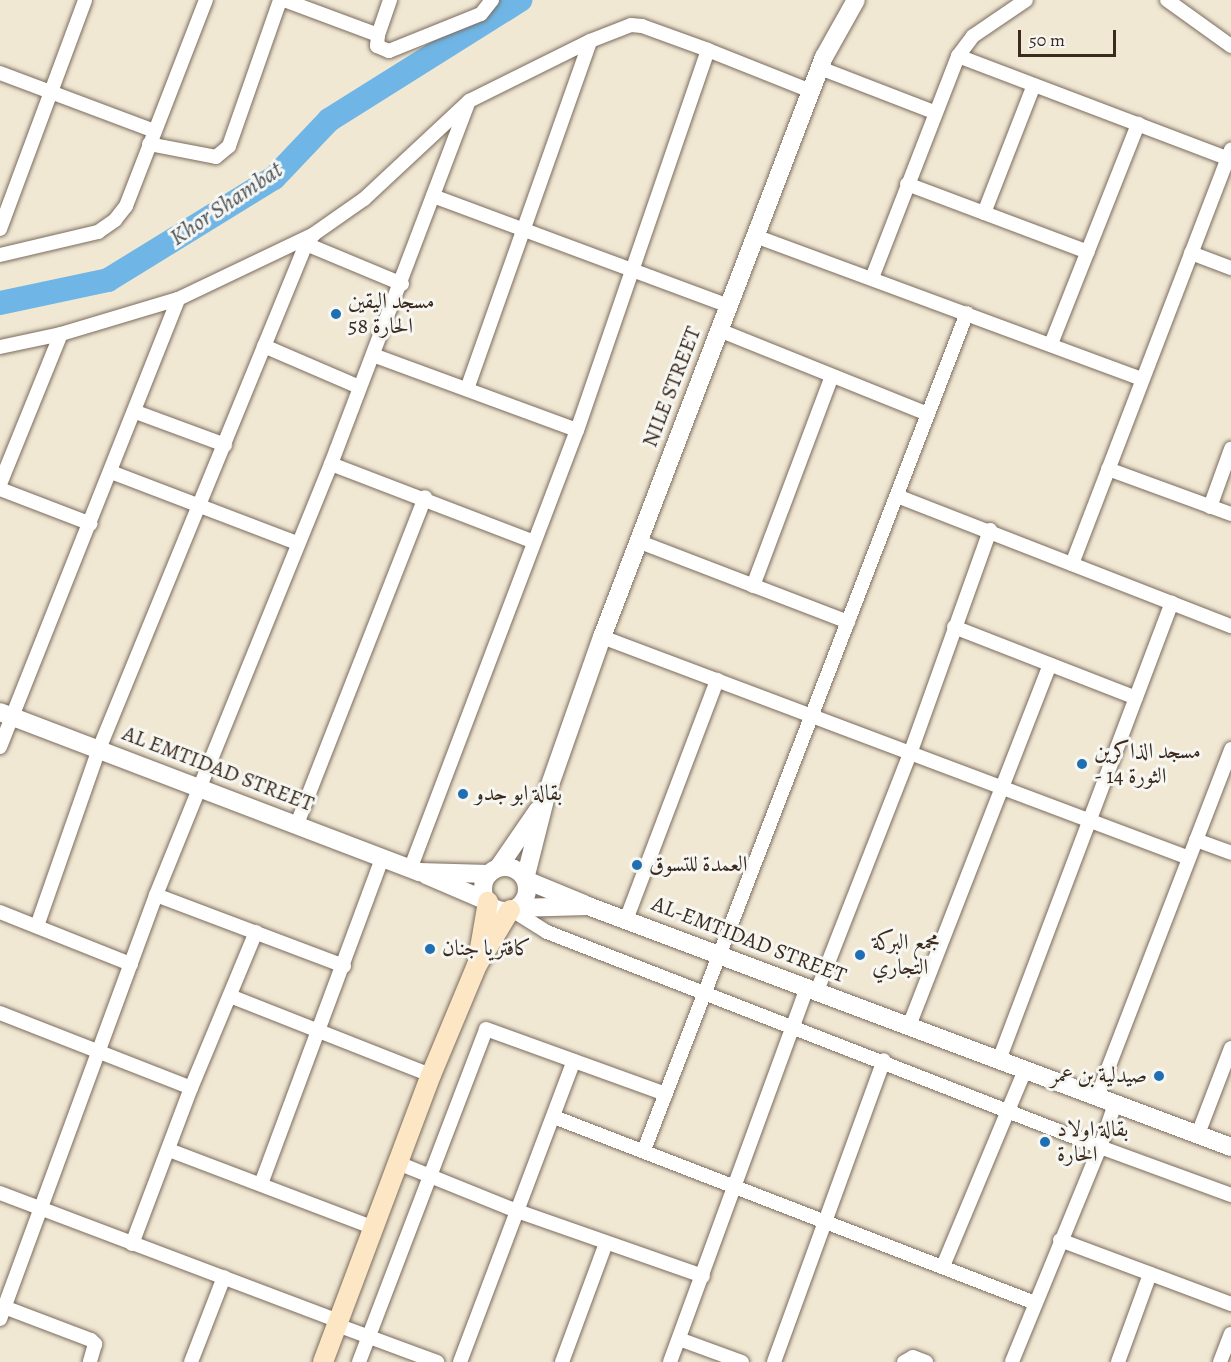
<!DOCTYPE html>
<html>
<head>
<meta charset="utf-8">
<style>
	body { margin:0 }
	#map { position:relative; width:1231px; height:1362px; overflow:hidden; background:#f1e8d4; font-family:Alegreya,Amiri,serif }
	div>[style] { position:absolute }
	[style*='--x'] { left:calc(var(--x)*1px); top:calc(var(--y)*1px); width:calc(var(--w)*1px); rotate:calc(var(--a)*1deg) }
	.river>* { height:24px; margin:-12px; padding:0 12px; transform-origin:12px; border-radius:12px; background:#6fb6e6 }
	.roads { filter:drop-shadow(0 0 2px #7b6c5e) drop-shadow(0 0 2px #7b6c5e) }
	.minor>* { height:14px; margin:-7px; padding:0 7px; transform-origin:7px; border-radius:7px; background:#fff }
	.tertiary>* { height:18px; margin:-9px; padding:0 9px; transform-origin:9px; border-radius:9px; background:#fff }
	.tertiary>.ring { margin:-9px; padding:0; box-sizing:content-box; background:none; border:18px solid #fff; border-radius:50% }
	.secondary>* { height:20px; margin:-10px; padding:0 10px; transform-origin:10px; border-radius:10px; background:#fce6c4 }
	.dots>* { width:16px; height:16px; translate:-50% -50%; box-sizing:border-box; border:3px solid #f6f6f2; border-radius:50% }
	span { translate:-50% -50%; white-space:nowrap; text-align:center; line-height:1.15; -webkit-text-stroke:6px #f6f6f2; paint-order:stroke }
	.poi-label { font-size:22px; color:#3b2a1e }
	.left { translate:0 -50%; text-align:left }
	.right { translate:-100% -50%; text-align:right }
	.street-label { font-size:22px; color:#3b2a1e }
	.water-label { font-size:24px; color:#4b545a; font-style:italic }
	.scale { position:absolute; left:1018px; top:30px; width:98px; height:27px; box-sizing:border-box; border:3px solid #3b2a1e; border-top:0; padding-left:8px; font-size:18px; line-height:21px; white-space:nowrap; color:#3b2a1e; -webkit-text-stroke:4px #f6f6f2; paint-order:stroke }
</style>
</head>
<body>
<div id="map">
	<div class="river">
		<div style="--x:0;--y:303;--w:110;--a:-12"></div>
		<div style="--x:108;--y:280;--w:195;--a:-31.6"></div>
		<div style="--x:274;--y:178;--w:80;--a:-46.5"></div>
		<div style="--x:329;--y:120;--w:226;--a:-32.1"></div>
	</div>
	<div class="roads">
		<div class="minor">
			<div style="--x:284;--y:0;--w:100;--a:20.4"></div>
			<div style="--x:378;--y:35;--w:37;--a:-71"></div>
			<div style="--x:1167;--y:0;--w:79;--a:35.7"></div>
			<div style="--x:378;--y:35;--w:11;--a:95"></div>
			<div style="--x:377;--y:46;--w:13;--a:23"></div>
			<div style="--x:389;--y:51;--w:99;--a:-21.9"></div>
			<div style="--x:481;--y:14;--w:18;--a:-52"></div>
			<div style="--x:708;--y:50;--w:111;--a:21.7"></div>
			<div style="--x:958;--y:56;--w:288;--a:20.8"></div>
			<div style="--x:820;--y:68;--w:122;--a:21.1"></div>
			<div style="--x:0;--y:73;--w:165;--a:20.6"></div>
			<div style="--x:149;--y:144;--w:68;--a:11"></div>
			<div style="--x:216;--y:157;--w:17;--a:-40"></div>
			<div style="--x:229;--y:146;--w:155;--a:-70.7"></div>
			<div style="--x:907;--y:184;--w:193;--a:20.6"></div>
			<div style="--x:433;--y:196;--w:315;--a:20.4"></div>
			<div style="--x:984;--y:213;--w:137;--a:-68.7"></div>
			<div style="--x:0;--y:229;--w:244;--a:-69.6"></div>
			<div style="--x:755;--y:236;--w:413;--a:20.3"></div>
			<div style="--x:306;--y:244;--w:104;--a:22.6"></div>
			<div style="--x:1191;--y:253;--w:43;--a:20.6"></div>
			<div style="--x:0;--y:255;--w:101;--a:-13.2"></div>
			<div style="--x:98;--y:232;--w:21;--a:-35"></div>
			<div style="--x:115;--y:220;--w:18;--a:-52"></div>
			<div style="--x:126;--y:206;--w:221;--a:-68.8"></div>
			<div style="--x:872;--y:278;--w:238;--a:-68.8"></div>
			<div style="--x:958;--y:56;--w:25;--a:-53"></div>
			<div style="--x:973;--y:36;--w:64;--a:-34.2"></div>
			<div style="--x:719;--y:330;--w:225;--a:21.9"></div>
			<div style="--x:1051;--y:344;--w:237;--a:-68.4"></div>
			<div style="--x:264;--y:346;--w:103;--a:23.3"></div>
			<div style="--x:0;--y:347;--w:62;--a:-12"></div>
			<div style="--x:61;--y:334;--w:122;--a:-16.7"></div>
			<div style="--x:178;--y:299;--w:151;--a:-25.5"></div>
			<div style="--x:314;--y:234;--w:61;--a:-35"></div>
			<div style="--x:364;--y:199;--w:144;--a:-43"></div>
			<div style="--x:469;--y:101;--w:135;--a:-26.4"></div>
			<div style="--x:590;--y:41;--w:44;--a:-21.3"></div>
			<div style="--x:631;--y:25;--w:11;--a:5"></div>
			<div style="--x:642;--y:26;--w:70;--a:20"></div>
			<div style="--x:708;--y:50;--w:402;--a:109"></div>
			<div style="--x:577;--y:430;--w:470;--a:110.8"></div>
			<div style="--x:373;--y:355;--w:217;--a:20.2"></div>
			<div style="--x:467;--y:389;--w:369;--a:-70.5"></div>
			<div style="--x:136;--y:412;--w:95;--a:20.3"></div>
			<div style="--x:331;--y:464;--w:215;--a:21"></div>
			<div style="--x:1108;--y:469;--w:131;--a:20.1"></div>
			<div style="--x:111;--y:472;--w:199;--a:20.9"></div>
			<div style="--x:0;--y:484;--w:162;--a:-67.9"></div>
			<div style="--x:0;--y:489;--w:97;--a:21"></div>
			<div style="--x:897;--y:496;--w:358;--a:21.3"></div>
			<div style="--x:1210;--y:507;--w:62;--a:-70.1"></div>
			<div style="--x:640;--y:542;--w:223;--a:21"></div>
			<div style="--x:1072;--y:564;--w:444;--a:-69"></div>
			<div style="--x:753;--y:586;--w:224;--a:-69.4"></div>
			<div style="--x:954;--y:627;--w:195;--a:21.3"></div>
			<div style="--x:602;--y:637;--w:627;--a:20.63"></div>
			<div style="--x:0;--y:747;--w:482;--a:-68.3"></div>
			<div style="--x:297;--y:824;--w:351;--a:-68.6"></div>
			<div style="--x:1196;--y:840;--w:37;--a:20"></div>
			<div style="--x:156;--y:895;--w:201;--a:20.7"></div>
			<div style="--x:512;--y:910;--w:41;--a:32.2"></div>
			<div style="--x:547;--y:932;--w:593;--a:21.25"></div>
			<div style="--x:1100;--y:1147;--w:232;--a:112.3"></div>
			<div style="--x:0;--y:912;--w:141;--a:21.7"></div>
			<div style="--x:626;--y:920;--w:257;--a:-69.2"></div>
			<div style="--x:37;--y:926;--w:188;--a:-70.7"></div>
			<div style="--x:99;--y:749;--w:546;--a:-67.71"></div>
			<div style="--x:306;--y:244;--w:11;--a:-52"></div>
			<div style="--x:817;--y:991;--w:255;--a:-68.6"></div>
			<div style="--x:910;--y:754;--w:238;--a:-70.3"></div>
			<div style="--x:230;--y:996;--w:216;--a:21.5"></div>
			<div style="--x:0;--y:1013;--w:205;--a:21.4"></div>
			<div style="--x:909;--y:1026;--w:388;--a:-68.7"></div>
			<div style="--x:999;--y:1060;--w:489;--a:-69.3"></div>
			<div style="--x:1097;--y:1097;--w:373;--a:-68.9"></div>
			<div style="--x:1115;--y:1104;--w:46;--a:109.2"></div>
			<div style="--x:1100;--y:1147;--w:140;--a:20.1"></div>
			<div style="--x:554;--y:1117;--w:516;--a:21.14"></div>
			<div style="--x:1198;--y:1134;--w:92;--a:-69"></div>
			<div style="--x:169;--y:1150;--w:219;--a:20.8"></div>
			<div style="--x:644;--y:1150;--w:897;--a:-68.9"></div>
			<div style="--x:398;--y:1163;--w:128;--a:22"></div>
			<div style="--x:517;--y:1211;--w:197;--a:19.3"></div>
			<div style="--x:261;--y:1184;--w:348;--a:-69.6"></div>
			<div style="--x:0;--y:1193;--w:362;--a:20.7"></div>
			<div style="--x:1060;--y:1240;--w:183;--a:20.5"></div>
			<div style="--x:132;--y:1244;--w:167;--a:-69.3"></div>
			<div style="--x:191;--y:1088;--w:169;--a:-67.4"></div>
			<div style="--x:943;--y:1266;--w:212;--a:-67.3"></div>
			<div style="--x:4;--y:1307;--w:93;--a:20.8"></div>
			<div style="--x:91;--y:1340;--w:6;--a:45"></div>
			<div style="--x:95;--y:1344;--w:19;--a:106"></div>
			<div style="--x:0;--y:1319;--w:452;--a:-69.8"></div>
			<div style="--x:156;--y:895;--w:465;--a:-67.9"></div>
			<div style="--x:331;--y:464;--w:386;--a:-69.2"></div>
			<div style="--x:337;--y:1325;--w:107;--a:20.3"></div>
			<div style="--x:679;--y:1339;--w:67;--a:20.1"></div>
			<div style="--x:191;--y:1362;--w:91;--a:-68.8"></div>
			<div style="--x:359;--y:1362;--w:356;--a:-69.1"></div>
			<div style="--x:486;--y:1029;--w:191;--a:19.9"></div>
			<div style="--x:460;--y:1362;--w:322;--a:-69.3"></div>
			<div style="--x:562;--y:1362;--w:127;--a:-69.7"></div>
			<div style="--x:670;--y:1362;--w:398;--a:-69.9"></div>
			<div style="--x:774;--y:1362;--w:321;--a:-70"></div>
			<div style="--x:904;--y:1362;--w:10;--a:-29"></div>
			<div style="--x:913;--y:1357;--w:14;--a:21"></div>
			<div style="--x:1118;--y:1362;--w:94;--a:-70"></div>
			<div style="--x:1220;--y:1362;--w:30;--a:-69"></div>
		</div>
		<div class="tertiary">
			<div style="--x:0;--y:712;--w:449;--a:20.9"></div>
			<div style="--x:419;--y:872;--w:70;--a:1.6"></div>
			<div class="ring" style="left:483px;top:867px;width:26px;height:26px"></div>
			<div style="--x:498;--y:868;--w:70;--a:-55.4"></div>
			<div style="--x:426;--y:875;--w:66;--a:23.1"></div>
			<div style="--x:525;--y:879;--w:86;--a:-75.8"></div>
			<div style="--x:546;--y:796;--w:169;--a:-70.6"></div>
			<div style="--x:602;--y:637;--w:621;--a:-69.06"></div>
			<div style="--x:824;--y:57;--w:65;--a:-60.7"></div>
			<div style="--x:526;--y:880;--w:63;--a:22.5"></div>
			<div style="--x:516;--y:908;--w:72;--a:-1.6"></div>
			<div style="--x:588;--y:906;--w:687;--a:20.55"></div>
		</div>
		<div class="secondary">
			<div style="--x:479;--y:954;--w:53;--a:-80.2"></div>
			<div style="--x:323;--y:1362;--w:307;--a:-69.4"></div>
			<div style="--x:431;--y:1075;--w:119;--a:-67.3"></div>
			<div style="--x:477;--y:965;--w:64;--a:-59"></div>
		</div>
	</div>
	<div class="dots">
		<div style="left:336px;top:314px;background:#1f6fb2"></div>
		<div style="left:1082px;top:764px;background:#1f6fb2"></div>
		<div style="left:463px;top:794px;background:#1f6fb2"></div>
		<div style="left:637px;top:865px;background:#1f6fb2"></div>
		<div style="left:430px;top:949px;background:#1f6fb2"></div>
		<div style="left:860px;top:955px;background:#1f6fb2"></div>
		<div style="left:1159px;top:1076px;background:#1f6fb2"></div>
		<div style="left:1045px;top:1142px;background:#1f6fb2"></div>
	</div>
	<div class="poi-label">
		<span class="left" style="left:348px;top:314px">مسجد اليقين<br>الحارة 58</span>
		<span class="left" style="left:1094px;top:764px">مسجد الذاكرين<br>- الثورة 14</span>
		<span class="left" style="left:475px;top:794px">بقالة ابو جدو</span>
		<span class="left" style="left:649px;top:865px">العمدة للتسوق</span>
		<span class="left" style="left:872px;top:955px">مجمع البركة<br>التجاري</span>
		<span class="left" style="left:442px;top:949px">كافتريا جنان</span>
		<span class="right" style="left:1147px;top:1076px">صيدلية بن عمر</span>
		<span class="left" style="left:1057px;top:1142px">بقالة اولاد<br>الحارة</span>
	</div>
	<div class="street-label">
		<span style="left:672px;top:387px;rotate:-69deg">NILE STREET</span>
		<span style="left:218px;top:769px;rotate:21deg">AL EMTIDAD STREET</span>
		<span style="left:749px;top:940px;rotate:21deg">AL-EMTIDAD STREET</span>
	</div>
	<div class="water-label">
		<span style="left:226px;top:204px;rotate:-34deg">Khor Shambat</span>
	</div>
	<div class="scale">50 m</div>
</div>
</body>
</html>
